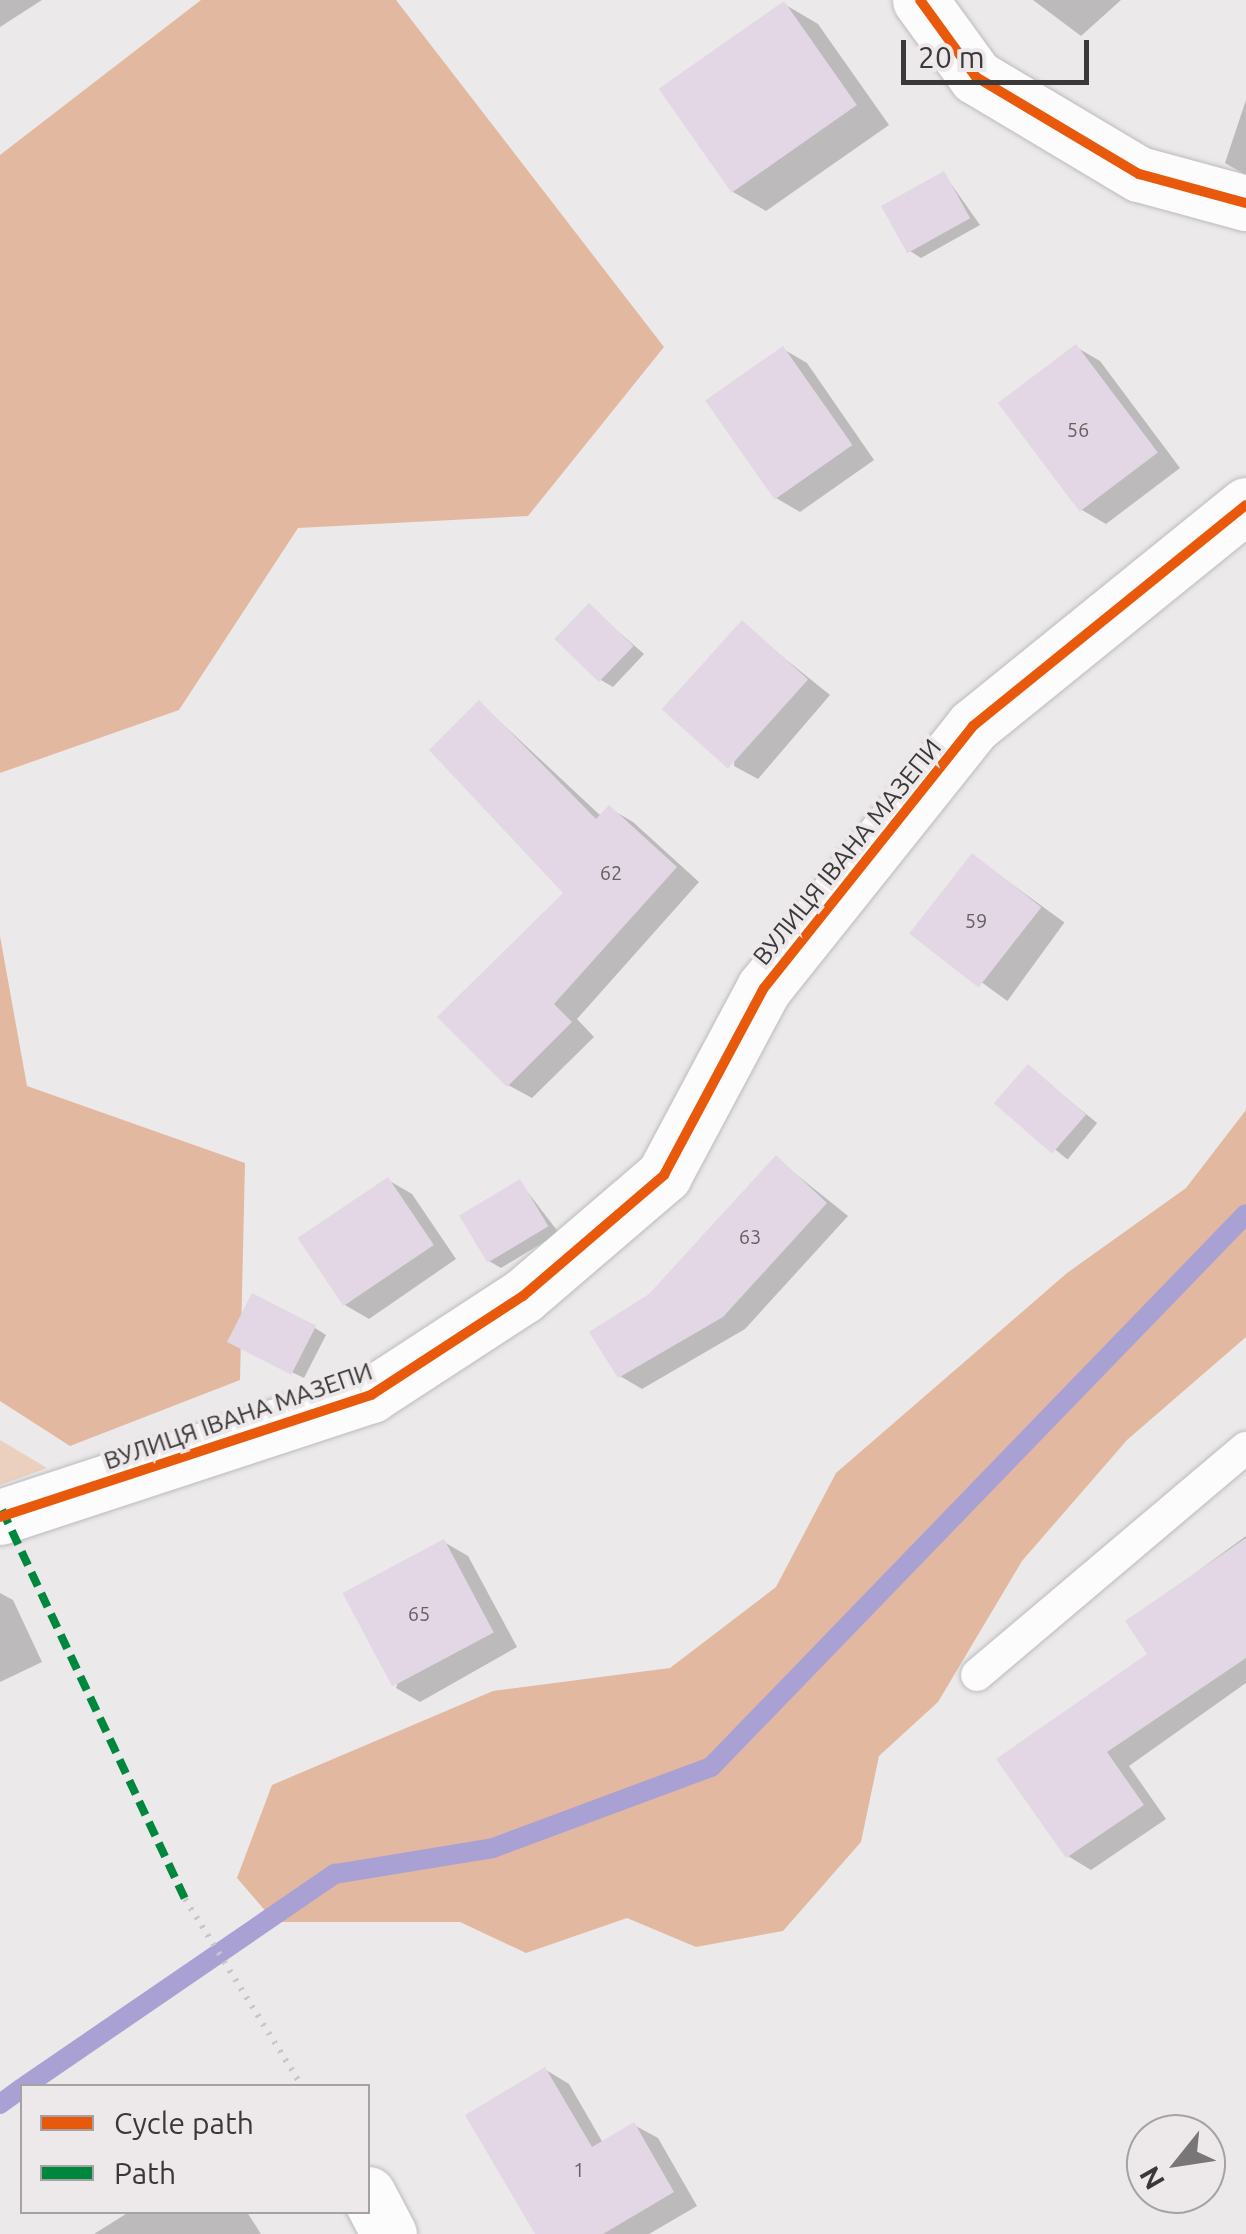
<!DOCTYPE html>
<html>
<head>
<meta charset="utf-8">
<style>
	body { margin:0 }
	#map { position:relative; width:1246px; height:2234px; overflow:hidden; background:#ece9ea; font-family:Ubuntu,sans-serif }
	div>[style] { position:absolute }
	[style*='--x'] { left:calc(var(--x)*1px); top:calc(var(--y)*1px); width:calc(var(--w)*1px); rotate:calc(var(--a)*1deg) }
	.green>* { inset:0; background:#ebcfbf }
	.forest>* { inset:0; background:#e2b9a0 }
	.shadow>* { inset:0; background:#0003; transform-origin:0 0 }
	.stream>* { height:20px; margin:-10px; padding:0 10px; transform-origin:10px; border-radius:10px; background:#a9a1d4 }
	.building>* { inset:0; background:#e3d7e5; transform-origin:0 0 }
	.path>* { height:6px; margin-top:-3px; transform-origin:0; background:repeating-linear-gradient(90deg,#c9c8c8 0 2.5px,transparent 0 10.5px) }
	.roads { filter:drop-shadow(0 0 2px #bdbabb) drop-shadow(0 0 2px #bdbabb) }
	.lane>* { height:32px; margin:-16px; padding:0 16px; transform-origin:16px; border-radius:16px; background:#fcfcfc }
	.street>* { height:55px; margin:-27.5px; padding:0 27.5px; transform-origin:27.5px; border-radius:27.5px; background:#fcfcfc }
	.quiet>* { height:8px; margin-top:-4px; transform-origin:0; background:repeating-linear-gradient(90deg,#00873e 0 15px,transparent 0 23px) }
	.cycleway>* { height:10px; margin:-5px; padding:0 5px; transform-origin:5px; border-radius:5px; background:#e8590c }
	span { translate:-50% -50%; white-space:nowrap; text-align:center; line-height:1.15; -webkit-text-stroke:8px #ede8ea; paint-order:stroke }
	.number-label { font-size:20px; color:#646063 }
	.number-label span { -webkit-text-stroke-width:0 }
	.street-label { font-size:25px; color:#3a3838 }
	.legend { position:absolute; left:20px; top:2084px; width:350px; height:130px; box-sizing:border-box; background:#ede8ea; border:2px solid #a5a2a3; margin:0; padding:12px 18px; list-style:none; font-size:30px; color:#3a3838 }
	.legend li { display:flex; align-items:center; gap:20px; height:50px }
	.legend b { width:50px; border:2px solid #a5a2a3 }
	.north { position:absolute; left:1126px; top:2114px; width:100px; height:100px; box-sizing:border-box; background:#ede8ea; border:2px solid #a5a2a3; border-radius:50%; rotate:240deg; font-size:28px; font-weight:700; line-height:40px; text-align:center; color:#3a3838 }
	.north::after { content:''; display:block; margin:auto; width:35px; height:45px; background:#787676; clip-path:polygon(50% 0,100% 100%,50% 72%,0 100%) }
	.scale { position:absolute; left:901px; top:40px; width:188px; height:45px; box-sizing:border-box; border:5px solid #3a3838; border-top:0; padding-left:12px; font-size:30px; line-height:35px; white-space:nowrap; color:#3a3838; -webkit-text-stroke:8px #ede8ea; paint-order:stroke }
</style>
</head>
<body>
<div id="map">
	<div class="green">
		<div style="clip-path:polygon(0 1440px,47px 1468px,0 1485px)"></div>
	</div>
	<div class="forest">
		<div style="clip-path:polygon(201px 0,396px 0,664px 347px,528px 516px,298px 528px,179px 710px,0 773px,0 155px)"></div>
		<div style="clip-path:polygon(0 936px,27px 1086px,245px 1163px,240px 1380px,70px 1446px,0 1401px)"></div>
		<div style="clip-path:polygon(1246px 1110px,1246px 1337px,1127px 1440px,1022px 1561px,938px 1702px,879px 1756px,861px 1842px,783px 1931px,696px 1947px,627px 1918px,526px 1953px,460px 1922px,275px 1922px,237px 1878px,272px 1785px,493px 1691px,670px 1668px,776px 1587px,836px 1473px,1067px 1273px,1186px 1188px)"></div>
	</div>
	<div class="shadow">
		<div style="clip-path:polygon(0 0,42px 0,0 27px)"></div>
		<div style="clip-path:polygon(1033px 0,1121px 0,1081px 36px)"></div>
		<div style="clip-path:polygon(784px 4px,818px 24px,889px 125px,766px 211px,733px 192px)"></div>
		<div style="clip-path:polygon(1246px 100px,1246px 175px,1225px 163px)"></div>
		<div style="clip-path:polygon(944px 174px,980px 225px,921px 258px,910px 251px)"></div>
		<div style="clip-path:polygon(1076px 347px,1100px 361px,1180px 468px,1106px 524px,1082px 510px)"></div>
		<div style="clip-path:polygon(783px 349px,807px 363px,874px 460px,800px 512px,776px 498px)"></div>
		<div style="clip-path:polygon(589px 606px,644px 654px,613px 687px,601px 680px)"></div>
		<div style="clip-path:polygon(742px 624px,830px 695px,758px 779px,734px 766px)"></div>
		<div style="clip-path:polygon(480px 703px,602px 817px,609px 808px,633px 822px,699px 882px,577px 1019px,594px 1037px,532px 1098px,508px 1085px,567px 893px)"></div>
		<div style="left:973px;top:856px;width:113px;height:97px;rotate:36deg"></div>
		<div style="left:1028px;top:1067px;width:89px;height:47px;rotate:39deg"></div>
		<div style="clip-path:polygon(777px 1159px,848px 1216px,745px 1329px,642px 1389px,620px 1376px,651px 1296px)"></div>
		<div style="clip-path:polygon(388px 1180px,412px 1194px,456px 1259px,369px 1319px,345px 1305px)"></div>
		<div style="clip-path:polygon(520px 1182px,559px 1233px,501px 1268px,489px 1261px)"></div>
		<div style="clip-path:polygon(315px 1328px,326px 1335px,304px 1378px,242px 1348px)"></div>
		<div style="clip-path:polygon(1246px 1536px,1246px 1683px,1129px 1766px,1166px 1819px,1091px 1870px,1068px 1856px,1000px 1759px,1150px 1654px,1128px 1622px)"></div>
		<div style="clip-path:polygon(444px 1542px,468px 1556px,517px 1647px,420px 1702px,396px 1688px)"></div>
		<div style="clip-path:polygon(0 1593px,13px 1600px,42px 1662px,0 1682px)"></div>
		<div style="clip-path:polygon(546px 2070px,569px 2084px,603px 2143px,634px 2125px,658px 2138px,697px 2206px,649px 2234px,538px 2234px)"></div>
		<div style="clip-path:polygon(129px 2212px,247px 2212px,261px 2234px,94px 2234px)"></div>
	</div>
	<div class="stream">
		<div style="--x:25;--y:2086;--w:376;--a:-34.4"></div>
		<div style="--x:335;--y:1874;--w:160;--a:-9.3"></div>
		<div style="--x:493;--y:1848;--w:233;--a:-20.4"></div>
		<div style="--x:711;--y:1767;--w:769;--a:-45.95"></div>
		<div style="--x:0;--y:2104;--w:27;--a:-36"></div>
	</div>
	<div class="building">
		<div style="left:784px;top:1px;width:127px;height:153px;rotate:55deg"></div>
		<div style="left:944px;top:171px;width:54px;height:72px;rotate:61deg"></div>
		<div style="left:1076px;top:344px;width:136px;height:98px;rotate:53deg"></div>
		<div style="left:783px;top:346px;width:121px;height:95px;rotate:55deg"></div>
		<div style="left:589px;top:603px;width:62px;height:50px;rotate:44deg"></div>
		<div style="left:742px;top:620px;width:89px;height:120px;rotate:42deg"></div>
		<div style="clip-path:polygon(479px 700px,596px 819px,609px 805px,677px 867px,554px 1004px,572px 1022px,507px 1087px,437px 1017px,563px 893px,429px 750px)"></div>
		<div style="left:972px;top:853px;width:88px;height:102px;rotate:38deg"></div>
		<div style="left:1028px;top:1064px;width:77px;height:52px;rotate:41deg"></div>
		<div style="clip-path:polygon(776px 1155px,827px 1203px,723px 1317px,618px 1378px,589px 1332px,649px 1294px)"></div>
		<div style="left:388px;top:1177px;width:82px;height:109px;rotate:56deg"></div>
		<div style="left:520px;top:1179px;width:55px;height:71px;rotate:59deg"></div>
		<div style="left:252px;top:1293px;width:72px;height:55px;rotate:27deg"></div>
		<div style="clip-path:polygon(1246px 1538px,1246px 1658px,1107px 1752px,1144px 1805px,1066px 1858px,996px 1759px,1147px 1654px,1125px 1621px)"></div>
		<div style="left:444px;top:1539px;width:106px;height:115px;rotate:62deg"></div>
		<div style="clip-path:polygon(545px 2067px,592px 2147px,634px 2122px,674px 2192px,603px 2234px,535px 2234px,465px 2115px)"></div>
	</div>
	<div class="path">
		<div style="--x:185;--y:1899;--w:221;--a:58"></div>
	</div>
	<div class="roads">
		<div class="lane">
			<div style="--x:977;--y:1675;--w:352;--a:-40.2"></div>
		</div>
		<div class="street">
			<div style="--x:920;--y:0;--w:95;--a:54"></div>
			<div style="--x:976;--y:77;--w:190;--a:30.8"></div>
			<div style="--x:1139;--y:174;--w:111;--a:15.2"></div>
			<div style="--x:0;--y:1517;--w:391;--a:-18.2"></div>
			<div style="--x:371;--y:1395;--w:181;--a:-33.1"></div>
			<div style="--x:523;--y:1296;--w:186;--a:-40.6"></div>
			<div style="--x:664;--y:1175;--w:212;--a:-61.9"></div>
			<div style="--x:764;--y:988;--w:335;--a:-51.4"></div>
			<div style="--x:973;--y:726;--w:351;--a:-39"></div>
			<div style="--x:368;--y:2194;--w:45;--a:62.3"></div>
		</div>
	</div>
	<div class="quiet">
		<div style="--x:2;--y:1510;--w:430;--a:64.8"></div>
	</div>
	<div class="cycleway">
		<div style="--x:920;--y:0;--w:95;--a:54"></div>
		<div style="--x:976;--y:77;--w:190;--a:30.8"></div>
		<div style="--x:1139;--y:174;--w:111;--a:15.2"></div>
		<div style="--x:0;--y:1517;--w:391;--a:-18.2"></div>
		<div style="--x:371;--y:1395;--w:181;--a:-33.1"></div>
		<div style="--x:523;--y:1296;--w:186;--a:-40.6"></div>
		<div style="--x:664;--y:1175;--w:212;--a:-61.9"></div>
		<div style="--x:764;--y:988;--w:335;--a:-51.4"></div>
		<div style="--x:973;--y:726;--w:351;--a:-39"></div>
	</div>
	<div class="number-label">
		<span style="left:1078px;top:429px">56</span>
		<span style="left:611px;top:872px">62</span>
		<span style="left:976px;top:920px">59</span>
		<span style="left:750px;top:1236px">63</span>
		<span style="left:419px;top:1613px">65</span>
		<span style="left:579px;top:2169px">1</span>
	</div>
	<div class="street-label">
		<span style="left:847px;top:852px;rotate:-51deg">ВУЛИЦЯ ІВАНА МАЗЕПИ</span>
		<span style="left:238px;top:1416px;rotate:-19deg">ВУЛИЦЯ ІВАНА МАЗЕПИ</span>
	</div>
	<ul class="legend">
	<li><b style="height:12px;background:#e8590c"></b>Cycle path</li>
	<li><b style="height:12px;background:#00873e"></b>Path</li>
	</ul>
	<div class="north">N</div>
	<div class="scale">20 m</div>
</div>
</body>
</html>
